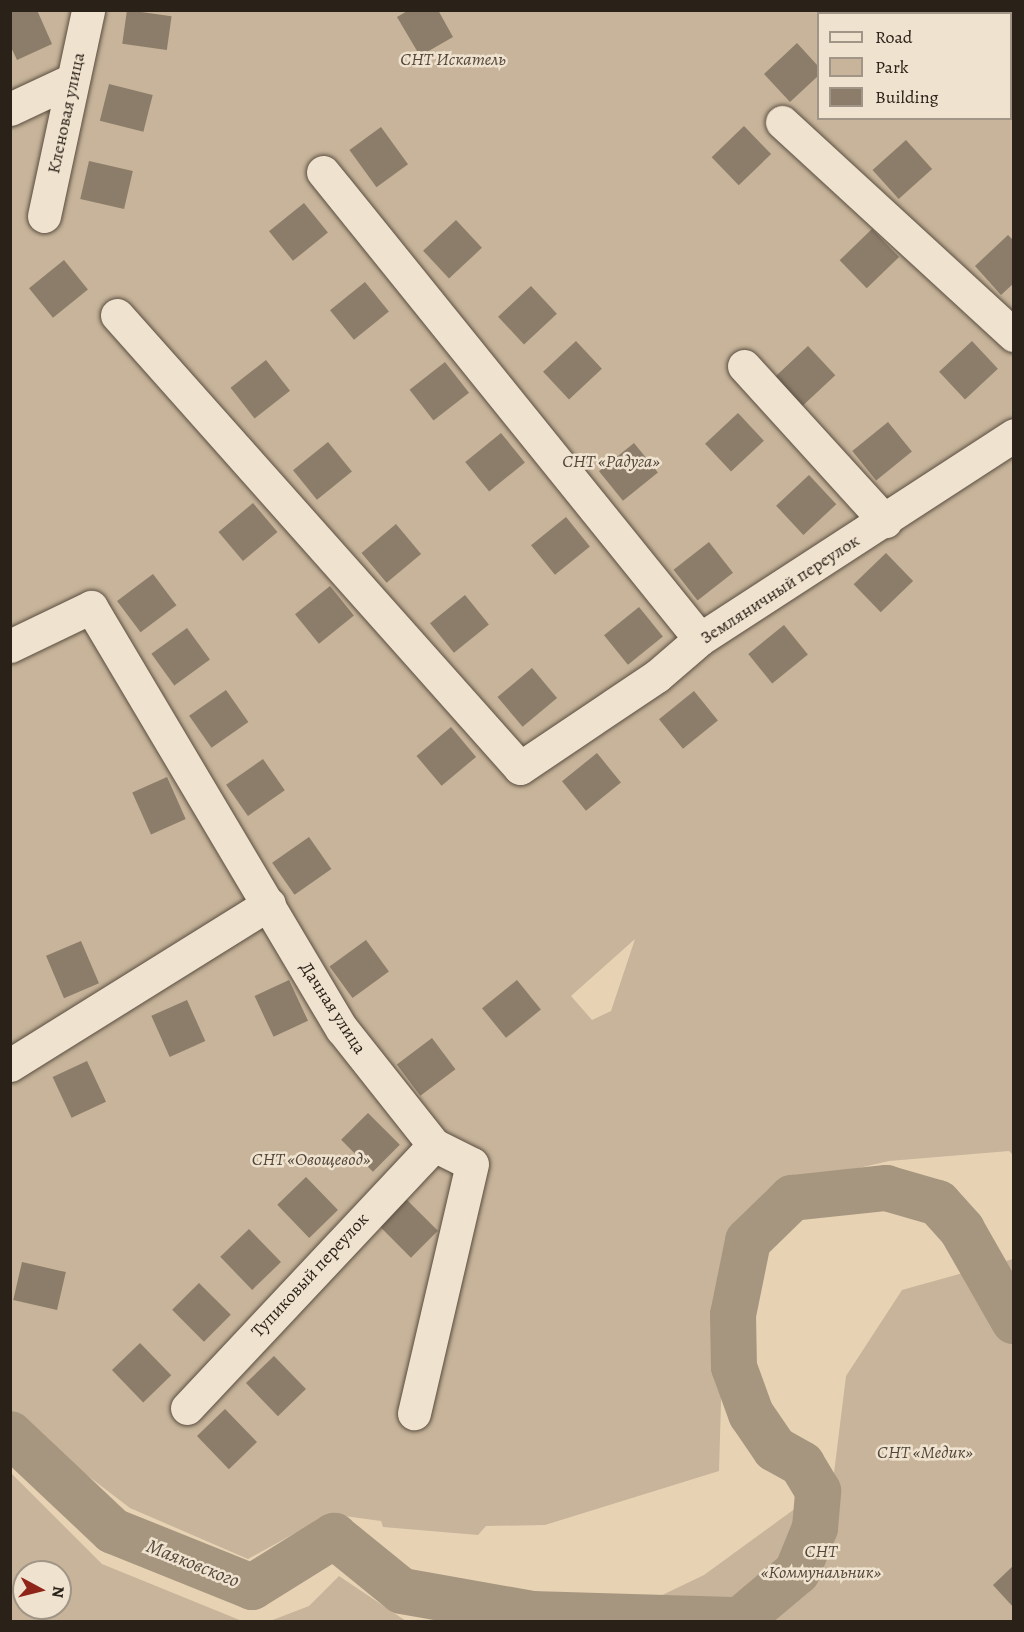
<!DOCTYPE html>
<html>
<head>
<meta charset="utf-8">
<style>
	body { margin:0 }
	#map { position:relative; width:1024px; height:1632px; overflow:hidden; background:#e7d2b4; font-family:Alegreya,serif }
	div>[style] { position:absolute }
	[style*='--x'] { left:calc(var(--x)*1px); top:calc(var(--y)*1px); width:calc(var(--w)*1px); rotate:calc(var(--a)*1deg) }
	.green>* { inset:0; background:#c7b49a }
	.river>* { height:46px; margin:-23px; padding:0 23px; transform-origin:23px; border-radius:23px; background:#a7967f }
	.building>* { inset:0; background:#8c7d6a; transform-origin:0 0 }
	.roads { filter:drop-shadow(0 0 2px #594d40) drop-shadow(0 0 2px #594d40) }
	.minor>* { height:33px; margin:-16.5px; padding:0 16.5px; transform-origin:16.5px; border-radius:16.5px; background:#efe2ce }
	span { translate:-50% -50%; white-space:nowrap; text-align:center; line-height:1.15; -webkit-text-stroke:5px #efe2ce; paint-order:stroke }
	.park-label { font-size:18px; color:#514639; font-style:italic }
	.street-label { font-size:18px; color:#2a2119 }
	.water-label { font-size:20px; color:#564a3d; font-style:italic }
	.frame { position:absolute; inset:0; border:12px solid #2a2119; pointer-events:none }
	.legend { position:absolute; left:817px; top:12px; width:195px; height:108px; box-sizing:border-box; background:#efe2ce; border:2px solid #a09586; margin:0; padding:8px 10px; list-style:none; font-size:18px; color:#2a2119 }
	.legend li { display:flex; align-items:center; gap:12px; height:30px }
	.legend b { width:30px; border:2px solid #a09586 }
	.north { position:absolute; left:12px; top:1560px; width:60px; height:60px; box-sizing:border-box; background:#efe2ce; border:2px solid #a09586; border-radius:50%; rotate:97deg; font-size:16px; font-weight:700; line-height:24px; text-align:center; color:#2a2119 }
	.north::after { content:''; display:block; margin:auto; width:21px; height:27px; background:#8f2418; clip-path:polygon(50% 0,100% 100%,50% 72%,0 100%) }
</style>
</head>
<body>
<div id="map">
	<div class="green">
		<div style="clip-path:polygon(evenodd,10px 11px,1013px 11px,1013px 1155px,1009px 1151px,889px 1161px,781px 1186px,725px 1266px,719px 1471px,545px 1525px,486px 1526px,478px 1535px,383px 1527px,381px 1521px,330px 1514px,248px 1559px,130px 1508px,11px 1417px,10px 11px,818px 14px,1010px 14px,1010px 118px,818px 118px,818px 14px,10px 11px,635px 939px,611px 1011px,592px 1020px,571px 996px,635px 939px)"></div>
		<div style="clip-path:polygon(1013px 1259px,1013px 1621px,606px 1622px,704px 1575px,833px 1481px,846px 1376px,902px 1290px)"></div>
		<div style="clip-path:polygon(evenodd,11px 1473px,102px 1564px,242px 1621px,11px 1621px,11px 1473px,24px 1572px,60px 1572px,60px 1608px,24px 1608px,24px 1572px)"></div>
		<div style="clip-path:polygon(339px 1576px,406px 1621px,270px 1621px,309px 1606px)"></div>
	</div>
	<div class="river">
		<div style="--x:10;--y:1434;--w:141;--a:43.3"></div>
		<div style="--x:113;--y:1531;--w:150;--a:21.9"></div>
		<div style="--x:252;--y:1587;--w:97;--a:-31.9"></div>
		<div style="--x:334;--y:1536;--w:87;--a:39"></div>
		<div style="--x:402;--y:1591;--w:132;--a:10"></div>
		<div style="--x:532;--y:1614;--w:208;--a:1.7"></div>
		<div style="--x:740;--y:1620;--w:75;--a:-40.1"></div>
		<div style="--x:797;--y:1572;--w:48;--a:-67.8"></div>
		<div style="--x:815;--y:1528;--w:37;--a:-85"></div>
		<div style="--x:818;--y:1491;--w:31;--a:-121"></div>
		<div style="--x:802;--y:1464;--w:31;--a:-151"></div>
		<div style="--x:775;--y:1449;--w:42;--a:-124.4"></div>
		<div style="--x:751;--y:1414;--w:50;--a:-109.9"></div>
		<div style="--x:734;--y:1367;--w:52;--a:-91.1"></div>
		<div style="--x:733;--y:1315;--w:76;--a:-78.5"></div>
		<div style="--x:748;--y:1241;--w:62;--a:-44.3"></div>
		<div style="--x:792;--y:1198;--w:95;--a:-6.1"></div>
		<div style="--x:886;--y:1188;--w:54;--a:16.1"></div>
		<div style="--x:938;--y:1203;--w:36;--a:48"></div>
		<div style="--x:962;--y:1230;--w:105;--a:60.3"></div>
	</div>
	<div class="building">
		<div style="clip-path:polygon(17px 10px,37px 10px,52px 44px,17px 60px,10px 45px,10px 13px)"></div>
		<div style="left:127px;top:10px;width:45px;height:34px;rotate:8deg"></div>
		<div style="clip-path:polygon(409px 10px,438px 10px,453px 37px,420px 56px,397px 17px)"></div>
		<div style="clip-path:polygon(797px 43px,818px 66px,818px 76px,790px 102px,764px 74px)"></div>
		<div style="left:109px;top:84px;width:45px;height:38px;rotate:14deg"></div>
		<div style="left:744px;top:126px;width:39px;height:45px;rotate:46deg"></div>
		<div style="left:381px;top:127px;width:46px;height:39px;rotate:54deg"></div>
		<div style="left:906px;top:140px;width:39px;height:45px;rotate:48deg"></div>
		<div style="left:89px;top:161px;width:45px;height:39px;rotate:13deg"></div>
		<div style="left:304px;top:203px;width:38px;height:45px;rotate:51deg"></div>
		<div style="left:456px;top:220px;width:38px;height:45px;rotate:47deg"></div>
		<div style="left:872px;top:229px;width:39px;height:45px;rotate:46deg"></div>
		<div style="clip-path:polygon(1008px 235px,1014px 241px,1014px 283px,1001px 295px,975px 266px)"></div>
		<div style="left:64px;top:260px;width:38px;height:45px;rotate:51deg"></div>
		<div style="left:365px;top:282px;width:38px;height:45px;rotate:51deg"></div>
		<div style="left:531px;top:286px;width:38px;height:45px;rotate:47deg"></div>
		<div style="left:576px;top:341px;width:38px;height:45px;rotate:47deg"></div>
		<div style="left:972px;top:341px;width:38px;height:45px;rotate:47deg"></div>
		<div style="left:808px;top:346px;width:40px;height:45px;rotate:47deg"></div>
		<div style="left:266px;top:360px;width:39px;height:45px;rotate:52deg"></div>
		<div style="left:445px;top:362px;width:39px;height:45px;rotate:52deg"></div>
		<div style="left:738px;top:413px;width:38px;height:45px;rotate:47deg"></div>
		<div style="left:888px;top:422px;width:38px;height:46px;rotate:51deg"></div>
		<div style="left:501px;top:433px;width:38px;height:46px;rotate:51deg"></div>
		<div style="left:328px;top:442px;width:38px;height:45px;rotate:51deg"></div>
		<div style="left:634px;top:443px;width:38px;height:45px;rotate:51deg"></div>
		<div style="left:809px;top:475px;width:40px;height:45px;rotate:47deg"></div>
		<div style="left:253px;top:503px;width:38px;height:45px;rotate:50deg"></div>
		<div style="left:566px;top:517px;width:38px;height:45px;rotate:51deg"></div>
		<div style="left:396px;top:524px;width:39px;height:45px;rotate:50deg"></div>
		<div style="left:709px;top:542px;width:39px;height:45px;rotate:52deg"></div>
		<div style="left:886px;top:553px;width:39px;height:45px;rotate:46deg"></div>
		<div style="left:153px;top:574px;width:39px;height:45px;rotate:53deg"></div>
		<div style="left:330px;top:586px;width:38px;height:45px;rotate:51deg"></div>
		<div style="left:465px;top:595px;width:38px;height:45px;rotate:51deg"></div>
		<div style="left:639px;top:607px;width:38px;height:45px;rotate:51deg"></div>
		<div style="left:784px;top:625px;width:38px;height:46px;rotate:51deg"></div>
		<div style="left:187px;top:628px;width:39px;height:44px;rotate:54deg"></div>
		<div style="left:532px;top:668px;width:39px;height:45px;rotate:50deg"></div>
		<div style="left:226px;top:690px;width:39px;height:45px;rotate:55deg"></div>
		<div style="left:694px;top:691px;width:38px;height:45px;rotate:51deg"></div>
		<div style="left:451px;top:727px;width:39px;height:45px;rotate:50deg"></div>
		<div style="left:597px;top:753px;width:38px;height:45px;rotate:51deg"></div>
		<div style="left:263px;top:759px;width:38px;height:45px;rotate:55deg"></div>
		<div style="left:167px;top:777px;width:46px;height:38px;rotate:66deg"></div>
		<div style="left:309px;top:837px;width:39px;height:45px;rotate:55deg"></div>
		<div style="left:366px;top:940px;width:39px;height:45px;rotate:54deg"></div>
		<div style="left:81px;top:941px;width:46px;height:38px;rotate:67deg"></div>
		<div style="left:289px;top:980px;width:45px;height:38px;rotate:65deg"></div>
		<div style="left:517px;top:980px;width:38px;height:45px;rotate:51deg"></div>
		<div style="left:187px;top:1000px;width:45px;height:39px;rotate:66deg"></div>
		<div style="left:432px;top:1038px;width:39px;height:44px;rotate:53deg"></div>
		<div style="left:87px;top:1061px;width:45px;height:38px;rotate:65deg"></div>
		<div style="left:368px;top:1113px;width:45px;height:38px;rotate:45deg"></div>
		<div style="left:306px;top:1177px;width:46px;height:40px;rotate:46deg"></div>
		<div style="left:406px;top:1199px;width:45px;height:38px;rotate:45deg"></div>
		<div style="left:249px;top:1229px;width:46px;height:40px;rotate:46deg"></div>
		<div style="left:22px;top:1262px;width:45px;height:39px;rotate:13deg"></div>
		<div style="left:199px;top:1283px;width:45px;height:38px;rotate:45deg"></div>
		<div style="left:140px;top:1343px;width:45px;height:39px;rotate:46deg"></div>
		<div style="left:274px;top:1356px;width:46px;height:39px;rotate:46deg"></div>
		<div style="left:225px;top:1409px;width:46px;height:39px;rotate:46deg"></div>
		<div style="clip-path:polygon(1014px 1565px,1014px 1608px,993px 1585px)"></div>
	</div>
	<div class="roads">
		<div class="minor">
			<div style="--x:991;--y:10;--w:5;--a:53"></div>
			<div style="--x:1010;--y:32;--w:5;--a:37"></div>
			<div style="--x:10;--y:109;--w:68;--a:-25.1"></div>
			<div style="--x:782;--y:122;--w:315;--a:42.6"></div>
			<div style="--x:323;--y:172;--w:600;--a:51.09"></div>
			<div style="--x:44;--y:216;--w:211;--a:-77.9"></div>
			<div style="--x:117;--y:315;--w:606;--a:48.34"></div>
			<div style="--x:520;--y:768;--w:165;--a:-33.9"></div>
			<div style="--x:657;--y:676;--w:57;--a:-40.7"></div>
			<div style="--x:700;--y:639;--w:374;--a:-33"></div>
			<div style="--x:744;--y:366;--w:210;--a:47.7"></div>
			<div style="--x:10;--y:646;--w:90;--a:-25.7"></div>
			<div style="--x:91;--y:607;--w:491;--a:59.3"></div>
			<div style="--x:342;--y:1029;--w:148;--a:51.6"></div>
			<div style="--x:434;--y:1145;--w:42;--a:26.6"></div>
			<div style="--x:472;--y:1164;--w:256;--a:103.1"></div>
			<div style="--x:10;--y:1065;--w:305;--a:-31.9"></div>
			<div style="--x:187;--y:1408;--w:361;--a:-46.8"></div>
		</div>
	</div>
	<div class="park-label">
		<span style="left:453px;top:59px">СНТ Искатель</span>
		<span style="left:611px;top:461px">СНТ «Радуга»</span>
		<span style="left:311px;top:1159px">СНТ «Овощевод»</span>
		<span style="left:925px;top:1452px">СНТ «Медик»</span>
		<span style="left:821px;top:1562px">СНТ<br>«Коммунальник»</span>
	</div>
	<div class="street-label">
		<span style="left:66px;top:113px;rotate:-78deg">Кленовая улица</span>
		<span style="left:780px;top:589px;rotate:-33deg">Земляничный переулок</span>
		<span style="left:333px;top:1008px;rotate:57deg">Дачная улица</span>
		<span style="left:310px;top:1275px;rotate:-47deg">Тупиковый переулок</span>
	</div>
	<div class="water-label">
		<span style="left:193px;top:1563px;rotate:22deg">Маяковского</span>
	</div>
	<div class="frame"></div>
	<ul class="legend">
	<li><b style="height:8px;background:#efe2ce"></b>Road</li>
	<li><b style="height:16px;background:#c7b49a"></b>Park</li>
	<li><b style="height:16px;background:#8c7d6a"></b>Building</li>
	</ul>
	<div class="north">N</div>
</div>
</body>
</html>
